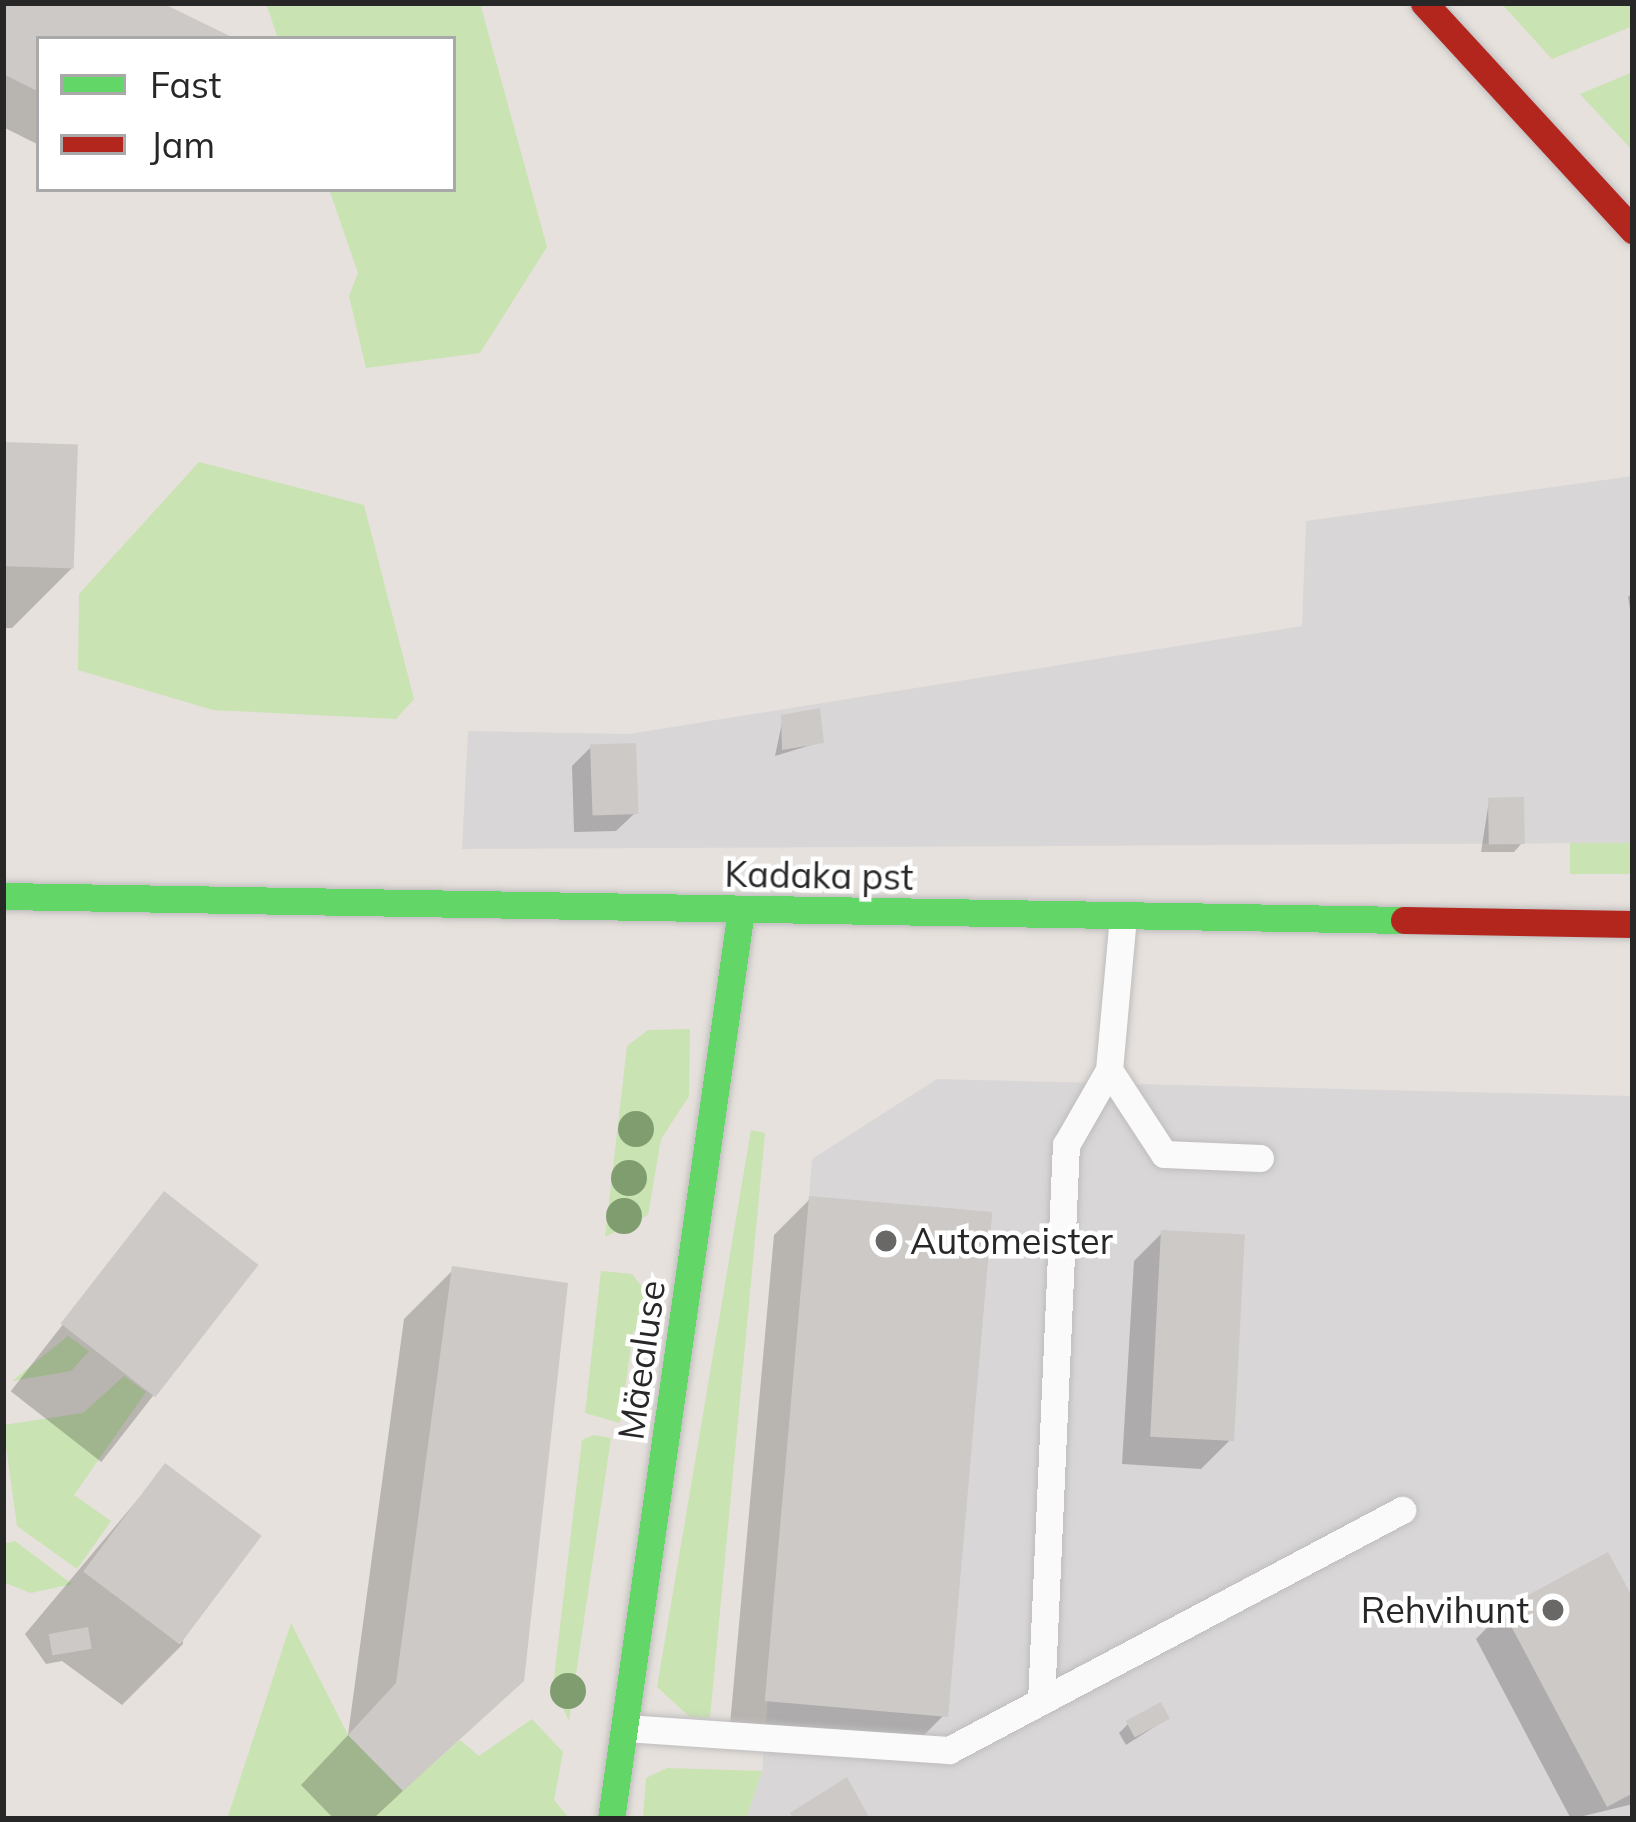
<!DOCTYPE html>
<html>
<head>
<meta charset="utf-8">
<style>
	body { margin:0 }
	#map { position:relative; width:1636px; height:1822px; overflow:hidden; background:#e6e1dc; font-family:Mulish,sans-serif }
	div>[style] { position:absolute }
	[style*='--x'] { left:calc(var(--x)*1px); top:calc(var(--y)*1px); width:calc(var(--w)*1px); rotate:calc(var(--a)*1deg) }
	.industrial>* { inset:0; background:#d9d6d8 }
	.green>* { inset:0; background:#c9e3b2; transform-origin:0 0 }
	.shadow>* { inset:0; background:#0003; transform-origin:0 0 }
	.building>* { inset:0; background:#ccc9c6; transform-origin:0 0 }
	.roads { filter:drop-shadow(0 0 3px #bfbdbe) drop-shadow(0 0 3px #bfbdbe) }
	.lane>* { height:27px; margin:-13.5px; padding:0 13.5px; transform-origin:13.5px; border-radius:13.5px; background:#fbfafa }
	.fast>* { height:27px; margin:-13.5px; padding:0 13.5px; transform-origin:13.5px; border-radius:13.5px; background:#63d668 }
	.jam>* { height:27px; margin:-13.5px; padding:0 13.5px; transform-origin:13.5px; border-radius:13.5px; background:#b3261e }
	.trees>* { width:36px; height:36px; margin:-18px; border-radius:50%; background:#7f9d6f }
	.dots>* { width:33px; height:33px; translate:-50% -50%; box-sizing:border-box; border:6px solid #fff; border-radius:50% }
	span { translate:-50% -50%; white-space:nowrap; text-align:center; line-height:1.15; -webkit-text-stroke:9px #fff; paint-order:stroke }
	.street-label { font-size:36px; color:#272727 }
	.poi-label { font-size:36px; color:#272727 }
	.left { translate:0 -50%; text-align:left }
	.right { translate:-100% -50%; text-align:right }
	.frame { position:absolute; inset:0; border:6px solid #272727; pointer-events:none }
	.legend { position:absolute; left:36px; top:36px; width:420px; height:156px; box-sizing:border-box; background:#fff; border:3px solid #a9a9a9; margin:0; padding:15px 21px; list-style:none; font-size:36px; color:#272727 }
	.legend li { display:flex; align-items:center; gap:24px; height:60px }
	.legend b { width:60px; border:3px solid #a9a9a9 }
</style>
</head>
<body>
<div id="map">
	<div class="industrial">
		<div style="clip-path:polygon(1633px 476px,1633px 843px,462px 849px,468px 731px,629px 734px,1302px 626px,1306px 521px)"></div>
		<div style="clip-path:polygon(937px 1079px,1633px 1096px,1633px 1819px,746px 1819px,762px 1771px,812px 1159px)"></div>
	</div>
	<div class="green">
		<div style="clip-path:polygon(266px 3px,480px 3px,547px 247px,480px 353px,366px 368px,349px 296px,358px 273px,329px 189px,453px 189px,453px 39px,278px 39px)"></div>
		<div style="clip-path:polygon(1501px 3px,1633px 3px,1633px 26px,1552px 59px)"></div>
		<div style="clip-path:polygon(1633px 72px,1633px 151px,1580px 94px)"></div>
		<div style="clip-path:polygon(199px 462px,364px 505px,414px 699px,396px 719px,213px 710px,78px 670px,79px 594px)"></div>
		<div style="left:1570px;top:843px;width:63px;height:31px"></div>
		<div style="clip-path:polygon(690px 1029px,689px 1096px,661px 1139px,648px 1215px,605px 1237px,627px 1046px,648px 1030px)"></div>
		<div style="clip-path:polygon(751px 1130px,765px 1133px,710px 1718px,690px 1717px,657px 1687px)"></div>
		<div style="clip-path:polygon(601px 1271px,632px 1274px,654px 1302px,655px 1316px,633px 1332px,620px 1423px,585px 1413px)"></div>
		<div style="clip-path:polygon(68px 1336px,89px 1351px,71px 1371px,12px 1381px)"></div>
		<div style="clip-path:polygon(124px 1376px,146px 1392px,74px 1495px,111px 1521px,77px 1569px,17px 1526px,3px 1425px,83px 1413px)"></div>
		<div style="clip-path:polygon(594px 1435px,611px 1438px,569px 1721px,553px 1686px,582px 1440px)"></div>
		<div style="clip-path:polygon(15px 1541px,72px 1584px,31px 1593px,3px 1582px,3px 1544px)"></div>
		<div style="clip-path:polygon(291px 1623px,348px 1735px,403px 1790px,460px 1740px,479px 1756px,532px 1719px,563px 1752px,554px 1800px,570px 1819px,227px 1819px)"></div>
		<div style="clip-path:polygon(667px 1768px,762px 1771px,746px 1819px,643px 1819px,646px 1778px)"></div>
	</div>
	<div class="shadow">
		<div style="clip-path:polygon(3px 3px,155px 3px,227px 39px,39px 39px,39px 145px,3px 127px)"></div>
		<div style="clip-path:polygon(3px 446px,73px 567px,12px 628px,3px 628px)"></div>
		<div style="clip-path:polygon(1633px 592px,1633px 626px,1628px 597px)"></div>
		<div style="clip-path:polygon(783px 718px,821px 742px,775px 756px)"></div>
		<div style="clip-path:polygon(591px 747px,635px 813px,616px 831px,574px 832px,572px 766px)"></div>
		<div style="clip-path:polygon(1489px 801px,1522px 843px,1514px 852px,1481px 852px)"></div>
		<div style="left:164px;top:1195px;width:115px;height:249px;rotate:38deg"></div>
		<div style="clip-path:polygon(810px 1199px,943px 1716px,907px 1752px,729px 1736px,774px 1235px)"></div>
		<div style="clip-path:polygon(1162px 1233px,1229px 1441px,1201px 1469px,1122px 1464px,1134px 1261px)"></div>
		<div style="clip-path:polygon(453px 1270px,521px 1680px,373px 1819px,334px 1819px,301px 1785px,348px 1735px,404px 1319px)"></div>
		<div style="clip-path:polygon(165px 1467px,183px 1644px,122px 1705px,62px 1661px,46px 1664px,25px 1634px)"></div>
		<div style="clip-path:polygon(1633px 1605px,1633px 1804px,1571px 1819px,1476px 1639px,1503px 1611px)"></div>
		<div style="clip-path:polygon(1167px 1719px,1126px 1745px,1119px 1733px,1128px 1724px)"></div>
	</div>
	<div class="building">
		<div style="clip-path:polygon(3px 3px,162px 3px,236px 39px,39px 39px,39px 92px,3px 74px)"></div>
		<div style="left:3px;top:442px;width:75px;height:124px;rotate:2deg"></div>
		<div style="clip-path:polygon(820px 708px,824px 743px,782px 750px,781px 715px)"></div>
		<div style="left:636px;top:743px;width:71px;height:46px;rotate:88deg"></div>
		<div style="left:1524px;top:797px;width:47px;height:36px;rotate:89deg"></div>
		<div style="left:164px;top:1191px;width:120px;height:168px;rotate:38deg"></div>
		<div style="left:809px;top:1196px;width:184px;height:507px;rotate:5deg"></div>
		<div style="left:1161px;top:1230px;width:84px;height:207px;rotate:3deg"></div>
		<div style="clip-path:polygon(452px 1266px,568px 1283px,524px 1681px,403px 1791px,348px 1735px,396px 1683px)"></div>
		<div style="left:165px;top:1463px;width:121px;height:136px;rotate:37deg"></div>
		<div style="clip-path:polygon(1608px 1552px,1633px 1598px,1633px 1793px,1607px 1807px,1502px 1609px)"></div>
		<div style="left:88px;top:1627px;width:22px;height:40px;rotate:80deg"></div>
		<div style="left:1161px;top:1702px;width:19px;height:40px;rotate:62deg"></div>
		<div style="clip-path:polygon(847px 1777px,870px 1819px,794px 1819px,790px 1813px)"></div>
	</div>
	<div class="roads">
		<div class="lane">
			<div style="--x:1109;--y:1070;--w:100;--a:56.8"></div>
			<div style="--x:1164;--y:1154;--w:96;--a:2.4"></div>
			<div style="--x:1041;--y:1701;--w:557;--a:-87.43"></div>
			<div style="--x:1066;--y:1145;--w:86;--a:-60.2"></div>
			<div style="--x:1109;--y:1070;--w:155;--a:-84.8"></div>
			<div style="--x:624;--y:1728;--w:326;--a:3.9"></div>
			<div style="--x:949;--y:1750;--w:513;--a:-27.91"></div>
		</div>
		<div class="fast">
			<div style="--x:3;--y:896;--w:1401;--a:0.98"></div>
			<div style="--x:611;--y:1819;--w:918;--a:-81.86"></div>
		</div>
		<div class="jam">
			<div style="--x:1424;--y:3;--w:309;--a:47.4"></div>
			<div style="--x:1404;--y:920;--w:229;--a:1"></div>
		</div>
	</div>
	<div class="trees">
		<div style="left:636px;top:1129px"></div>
		<div style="left:629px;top:1178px"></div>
		<div style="left:624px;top:1216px"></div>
		<div style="left:568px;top:1691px"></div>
	</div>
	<div class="dots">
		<div style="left:886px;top:1241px;background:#6a6866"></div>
		<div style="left:1553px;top:1610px;background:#6a6866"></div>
	</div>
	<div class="street-label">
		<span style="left:819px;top:875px;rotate:1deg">Kadaka pst</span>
		<span style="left:641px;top:1360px;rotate:-82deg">Mäealuse</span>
	</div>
	<div class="poi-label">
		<span class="left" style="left:910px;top:1241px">Automeister</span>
		<span class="right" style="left:1529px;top:1610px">Rehvihunt</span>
	</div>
	<div class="frame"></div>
	<ul class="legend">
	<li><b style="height:15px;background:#63d668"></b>Fast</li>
	<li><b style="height:15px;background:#b3261e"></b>Jam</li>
	</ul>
</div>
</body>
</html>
